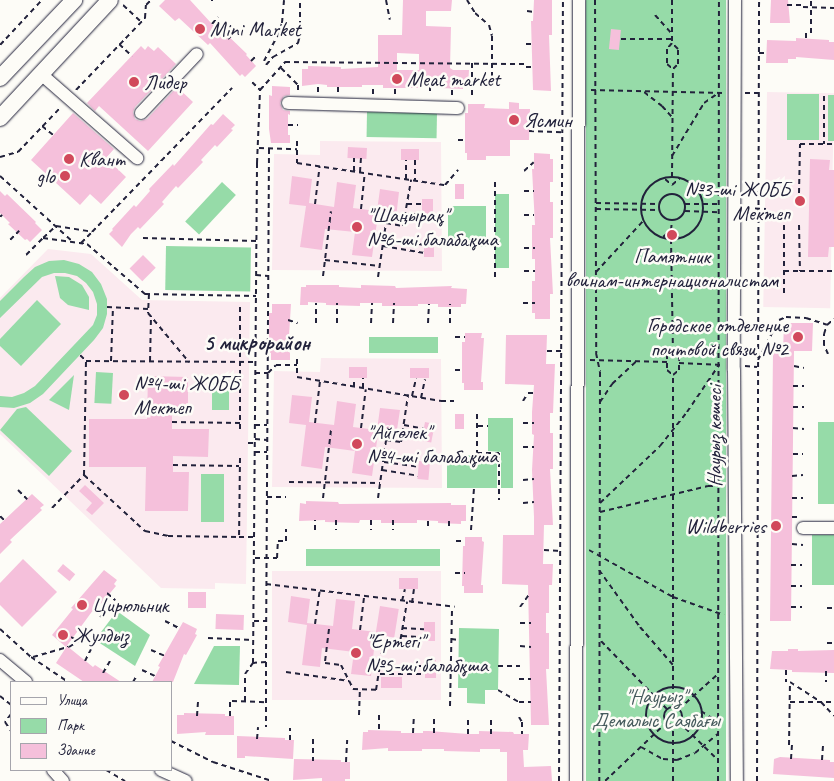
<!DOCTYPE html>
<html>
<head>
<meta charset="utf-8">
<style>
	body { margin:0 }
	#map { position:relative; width:834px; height:781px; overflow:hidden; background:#fdfcf7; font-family:Caveat,sans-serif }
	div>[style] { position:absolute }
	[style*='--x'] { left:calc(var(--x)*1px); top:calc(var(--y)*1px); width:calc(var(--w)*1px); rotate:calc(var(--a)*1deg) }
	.built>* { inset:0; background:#fbeaef; transform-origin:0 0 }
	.green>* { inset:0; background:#96dba8; transform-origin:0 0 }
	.building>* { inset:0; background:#f5c0db; transform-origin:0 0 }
	.path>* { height:2px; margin-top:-1px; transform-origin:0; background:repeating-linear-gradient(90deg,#22223b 0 5px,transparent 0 9px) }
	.path>.ring { margin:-1px; padding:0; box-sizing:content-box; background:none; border:2px solid #22223b; border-radius:50% }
	.roads { filter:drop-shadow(0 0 1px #22223b) drop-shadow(0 0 1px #22223b) }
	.minor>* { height:12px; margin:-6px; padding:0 6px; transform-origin:6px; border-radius:6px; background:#fdfcf7 }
	.major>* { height:16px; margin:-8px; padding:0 8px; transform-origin:8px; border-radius:8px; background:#fdfcf7 }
	.dots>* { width:14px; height:14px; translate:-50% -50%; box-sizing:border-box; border:2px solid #fdfcf7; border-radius:50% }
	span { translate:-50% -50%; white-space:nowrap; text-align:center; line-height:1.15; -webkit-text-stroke:5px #fdfcf7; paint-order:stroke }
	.poi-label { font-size:21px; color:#22223b }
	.left { translate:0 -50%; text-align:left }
	.right { translate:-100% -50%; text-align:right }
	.street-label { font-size:21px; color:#22223b }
	.park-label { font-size:21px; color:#455a5c }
	.neighbourhood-label { font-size:22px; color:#22223b; font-weight:700 }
	.legend { position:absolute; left:10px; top:681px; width:162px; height:90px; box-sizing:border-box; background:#fdfcf7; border:1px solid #a5a5ac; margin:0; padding:6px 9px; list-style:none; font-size:15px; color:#22223b }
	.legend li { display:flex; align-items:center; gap:10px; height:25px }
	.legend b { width:25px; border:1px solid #a5a5ac }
</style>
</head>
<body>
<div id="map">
	<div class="built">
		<div style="left:767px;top:92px;width:67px;height:215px;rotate:1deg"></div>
		<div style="clip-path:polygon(320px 141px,441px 142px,442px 271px,272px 270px,274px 154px,320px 155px)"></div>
		<div style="clip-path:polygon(48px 249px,91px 254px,142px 300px,250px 302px,246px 584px,215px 583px,215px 589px,161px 588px,0 434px,0 298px)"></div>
		<div style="clip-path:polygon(321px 358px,441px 359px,442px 488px,272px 487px,274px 371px,320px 372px)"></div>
		<div style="left:272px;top:571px;width:169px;height:129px"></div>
	</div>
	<div class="green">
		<div style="left:586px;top:0;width:140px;height:781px"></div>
		<div style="left:787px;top:94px;width:32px;height:46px"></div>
		<div style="left:828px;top:95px;width:6px;height:46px"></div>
		<div style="left:367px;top:112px;width:70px;height:25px;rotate:1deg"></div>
		<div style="left:222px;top:182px;width:19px;height:54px;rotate:43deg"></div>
		<div style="left:495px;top:194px;width:14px;height:74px"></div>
		<div style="left:448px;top:206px;width:38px;height:41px"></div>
		<div style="left:166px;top:246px;width:85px;height:44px;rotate:1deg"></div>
		<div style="clip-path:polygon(64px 260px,79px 264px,92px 272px,101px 284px,107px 299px,107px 314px,103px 328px,94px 340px,43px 394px,30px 403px,14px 408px,0 407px,0 396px,12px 397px,24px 393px,35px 386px,93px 325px,97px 315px,97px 304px,93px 292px,86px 283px,77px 276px,65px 273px,54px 273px,42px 277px,0 318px,0 301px,24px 277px,35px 267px,49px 261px)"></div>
		<div style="clip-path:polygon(55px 276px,69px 277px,82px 285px,89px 297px,89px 310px,68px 305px,60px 298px)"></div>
		<div style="clip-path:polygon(37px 300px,61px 324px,21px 366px,0 346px,0 339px)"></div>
		<div style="left:369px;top:337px;width:69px;height:16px"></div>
		<div style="left:96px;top:372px;width:17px;height:31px;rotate:3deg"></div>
		<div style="clip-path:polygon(74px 375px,69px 410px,49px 400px)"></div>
		<div style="left:212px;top:380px;width:17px;height:30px"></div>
		<div style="clip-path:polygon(26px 407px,72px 451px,49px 476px,0 430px,17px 409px)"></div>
		<div style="clip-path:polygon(488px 418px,513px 418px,513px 488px,501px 488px,501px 452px,488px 451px)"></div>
		<div style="left:818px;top:422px;width:16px;height:82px"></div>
		<div style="left:447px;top:455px;width:50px;height:33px"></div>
		<div style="left:201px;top:474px;width:23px;height:48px"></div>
		<div style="left:812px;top:535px;width:22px;height:50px"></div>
		<div style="left:306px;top:549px;width:134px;height:17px"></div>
		<div style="clip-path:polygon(117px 611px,150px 635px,135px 666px,95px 640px)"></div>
		<div style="clip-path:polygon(459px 628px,499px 629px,498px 690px,485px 690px,485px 704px,467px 703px,467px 688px,458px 688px)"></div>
		<div style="clip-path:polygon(214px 646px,240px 646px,239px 685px,194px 684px)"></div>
	</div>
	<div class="building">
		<div style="clip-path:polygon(165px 0,190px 0,212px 24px,220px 31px,221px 29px,247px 54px,246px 55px,256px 66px,245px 77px,242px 74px,240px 76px,210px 43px,208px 45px,179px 18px,175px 21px,159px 6px)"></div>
		<div style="clip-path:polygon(evenodd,403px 0,452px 0,451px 11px,426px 11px,426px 26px,451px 27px,450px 68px,453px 70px,469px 70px,468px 86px,463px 86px,463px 89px,440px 88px,440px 86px,420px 86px,419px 88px,383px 88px,383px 85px,362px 85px,362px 87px,327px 87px,327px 85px,318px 84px,302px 86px,302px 69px,308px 69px,308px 66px,341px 67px,341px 69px,378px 67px,378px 35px,402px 35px,403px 0,397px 53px,419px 54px,419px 70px,397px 70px,397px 53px)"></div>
		<div style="clip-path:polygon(534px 0,552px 0,552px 35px,549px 35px,551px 91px,533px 90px,531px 21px,533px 21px)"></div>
		<div style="clip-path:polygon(771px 0,788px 0,790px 23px,770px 23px)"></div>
		<div style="left:611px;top:29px;width:10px;height:20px;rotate:6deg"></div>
		<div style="clip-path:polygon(796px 38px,829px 40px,829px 42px,834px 42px,834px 60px,796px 57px,796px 59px,788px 59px,788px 63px,766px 63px,767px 40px,796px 41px)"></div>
		<div style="clip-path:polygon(141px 46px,145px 50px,148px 46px,154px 51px,158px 47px,176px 64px,135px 107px,133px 112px,135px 119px,140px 121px,147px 119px,177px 87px,193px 102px,148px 151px,99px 106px,95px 111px,87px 103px)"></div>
		<div style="clip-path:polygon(272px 86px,290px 87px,290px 95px,284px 96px,280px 103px,283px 110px,290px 111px,290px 115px,288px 114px,288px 135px,290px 135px,290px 143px,271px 143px,269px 129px,269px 95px,272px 96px)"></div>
		<div style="clip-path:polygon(509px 102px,519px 103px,519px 109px,530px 109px,529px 140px,510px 140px,510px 156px,486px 156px,486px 160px,467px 160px,467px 153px,465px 153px,465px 113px,468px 113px,468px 104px,485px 104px,484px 108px,509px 109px)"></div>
		<div style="clip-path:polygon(73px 113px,114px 149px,106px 158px,126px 177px,101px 204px,90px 194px,80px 205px,31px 160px)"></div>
		<div style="clip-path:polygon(223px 114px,235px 125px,231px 129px,233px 130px,217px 147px,215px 145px,201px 160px,203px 162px,178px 188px,176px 186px,162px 202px,164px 204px,140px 229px,138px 227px,131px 234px,122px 247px,109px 234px,113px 230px,112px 229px,134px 205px,136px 207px,150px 191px,149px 189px,173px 164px,174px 166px,211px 124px,213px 125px)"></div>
		<div style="left:348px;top:147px;width:19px;height:11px;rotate:3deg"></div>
		<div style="left:401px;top:149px;width:18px;height:11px"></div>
		<div style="clip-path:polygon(534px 153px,550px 154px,550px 159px,553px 159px,553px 182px,550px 182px,550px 202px,553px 202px,553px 238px,550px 238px,553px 294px,550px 294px,550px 319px,535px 319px,535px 313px,532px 313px,532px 281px,535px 281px,535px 259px,532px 259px,532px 225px,535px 225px,532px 169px,534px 169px)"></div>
		<div style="clip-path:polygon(810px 159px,830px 160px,829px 170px,834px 170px,834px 247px,829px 247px,828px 257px,808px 257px)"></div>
		<div style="clip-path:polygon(292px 176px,312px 179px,309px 203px,334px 207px,337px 182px,356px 185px,353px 208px,377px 211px,380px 189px,399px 192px,396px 218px,378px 215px,372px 257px,352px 255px,355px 232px,325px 229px,322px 250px,300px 247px,306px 206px,289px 204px)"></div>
		<div style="left:455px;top:184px;width:9px;height:15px"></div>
		<div style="clip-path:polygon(0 191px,5px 196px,7px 194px,36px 222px,35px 223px,42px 230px,30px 242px,27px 239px,25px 240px,8px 224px,10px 223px,0 213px)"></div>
		<div style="left:422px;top:199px;width:11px;height:19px"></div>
		<div style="left:424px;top:238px;width:10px;height:19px"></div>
		<div style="left:143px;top:255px;width:18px;height:19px;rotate:45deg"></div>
		<div style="clip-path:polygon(306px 285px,339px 285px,339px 287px,361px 288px,361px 285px,395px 286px,396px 288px,452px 286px,451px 288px,467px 289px,466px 304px,461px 304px,461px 307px,438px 307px,438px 304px,418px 304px,418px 306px,382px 306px,382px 303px,360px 303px,360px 306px,326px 305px,326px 303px,308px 302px,308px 305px,300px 305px,301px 287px,306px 287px)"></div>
		<div style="clip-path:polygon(272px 304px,291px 304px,288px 352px,290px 352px,290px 360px,271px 360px,271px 353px,269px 353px,269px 313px,272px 313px)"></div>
		<div style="clip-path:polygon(784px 323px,813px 323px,812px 351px,794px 351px,791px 621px,770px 621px,773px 352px,783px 352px)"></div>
		<div style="clip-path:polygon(465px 333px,482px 333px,481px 338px,484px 338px,481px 382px,483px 382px,483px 390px,464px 390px,464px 383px,462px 383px,462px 342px,465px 342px)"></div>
		<div style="clip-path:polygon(506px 335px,547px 335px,546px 364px,555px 364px,553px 413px,550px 413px,550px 433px,553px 433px,553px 469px,550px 469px,553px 525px,544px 525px,543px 564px,553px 564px,552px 585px,549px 585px,549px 613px,546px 613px,546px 633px,549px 633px,549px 669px,546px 669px,549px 725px,531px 725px,528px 585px,502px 584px,503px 535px,534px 535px,534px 517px,532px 470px,534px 435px,532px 434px,532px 412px,534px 385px,505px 384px)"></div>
		<div style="left:349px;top:367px;width:18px;height:11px"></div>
		<div style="left:410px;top:368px;width:19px;height:10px"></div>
		<div style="clip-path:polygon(148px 376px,188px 377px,188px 413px,172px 413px,172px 429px,209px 429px,208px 457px,173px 456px,173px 472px,189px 472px,188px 511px,145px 511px,146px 467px,89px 467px,89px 419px,147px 419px)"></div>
		<div style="clip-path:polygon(292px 395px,312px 397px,309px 422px,334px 425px,337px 401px,356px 404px,353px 427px,377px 430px,380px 408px,400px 410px,396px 436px,378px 434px,372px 476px,352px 473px,355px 451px,325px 447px,322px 469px,301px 466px,306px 425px,289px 423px)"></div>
		<div style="left:455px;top:414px;width:9px;height:15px"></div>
		<div style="left:425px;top:422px;width:10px;height:19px;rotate:11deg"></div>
		<div style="left:419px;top:461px;width:11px;height:18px;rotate:5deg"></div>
		<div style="clip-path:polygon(85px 485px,104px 503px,92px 515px,86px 510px,92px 503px,79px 491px)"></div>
		<div style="clip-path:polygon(32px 494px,44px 505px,40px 508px,42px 510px,10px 540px,12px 542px,0 554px,0 524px)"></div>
		<div style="clip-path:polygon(306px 501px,338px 502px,339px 504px,451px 503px,451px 505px,466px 505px,466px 521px,461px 521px,461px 524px,438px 523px,438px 521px,417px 520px,417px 523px,381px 523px,381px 520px,360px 520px,359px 523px,325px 522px,325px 520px,299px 521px,300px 503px,306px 504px)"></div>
		<div style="clip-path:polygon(465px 537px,482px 537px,482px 541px,484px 542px,481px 585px,483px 585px,483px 593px,464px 593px,464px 586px,462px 586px,463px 546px,465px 546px)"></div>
		<div style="clip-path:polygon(23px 559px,57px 592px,22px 627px,0 605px,0 583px)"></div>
		<div style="left:63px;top:564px;width:16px;height:9px;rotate:40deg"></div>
		<div style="clip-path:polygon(104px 570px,117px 580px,114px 584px,116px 586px,101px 604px,99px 602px,66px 647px,52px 635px,73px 609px,71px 608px)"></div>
		<div style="left:399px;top:578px;width:19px;height:11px"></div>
		<div style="left:188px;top:592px;width:18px;height:16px"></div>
		<div style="clip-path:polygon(291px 596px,310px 599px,307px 623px,333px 626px,336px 599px,355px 601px,352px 629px,376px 632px,371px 676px,351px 674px,354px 652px,322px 648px,320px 667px,302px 665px,307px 625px,288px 622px)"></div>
		<div style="left:380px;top:606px;width:19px;height:29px;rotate:9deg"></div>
		<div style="left:216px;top:614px;width:28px;height:15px;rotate:2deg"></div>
		<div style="clip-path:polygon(183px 622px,197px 629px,195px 634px,197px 635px,186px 655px,184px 654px,173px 682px,152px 682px,160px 667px,158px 666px)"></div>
		<div style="left:424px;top:622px;width:11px;height:19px"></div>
		<div style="clip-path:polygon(67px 646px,93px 667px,95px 665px,121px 682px,84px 682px,56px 663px)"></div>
		<div style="clip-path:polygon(788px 649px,798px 649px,798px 651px,834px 650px,834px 673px,792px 672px,792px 670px,770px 669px,772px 651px,788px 651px)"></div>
		<div style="left:425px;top:660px;width:11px;height:18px"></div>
		<div style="left:381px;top:677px;width:21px;height:11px"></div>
		<div style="clip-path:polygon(184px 713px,225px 714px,225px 716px,234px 716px,234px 735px,205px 735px,206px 732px,177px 734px,177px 715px,184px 715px)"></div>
		<div style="clip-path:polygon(368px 730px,401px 731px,401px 733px,423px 733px,423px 731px,429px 731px,468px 734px,479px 734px,479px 731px,513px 732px,514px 734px,529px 734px,528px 750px,523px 750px,524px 767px,551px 766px,552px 781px,507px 781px,507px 752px,500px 752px,500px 749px,480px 749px,480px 752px,444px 751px,444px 749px,422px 749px,422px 751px,388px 751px,388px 748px,362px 750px,363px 732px,368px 732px)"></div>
		<div style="clip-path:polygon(237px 736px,285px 738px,285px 740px,294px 740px,293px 759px,245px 756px,245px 758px,237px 758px)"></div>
		<div style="clip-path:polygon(780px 757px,830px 760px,830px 762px,834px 762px,834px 778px,773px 774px,774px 759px)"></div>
		<div style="clip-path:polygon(294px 759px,341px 760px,341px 762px,350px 762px,350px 779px,345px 779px,345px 781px,322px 781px,322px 778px,293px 780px)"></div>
	</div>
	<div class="path">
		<div style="--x:212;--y:0;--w:1;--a:90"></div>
		<div style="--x:386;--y:0;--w:20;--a:79"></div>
		<div style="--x:467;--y:0;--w:15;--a:58"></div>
		<div style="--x:475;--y:13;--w:18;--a:41"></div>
		<div style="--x:489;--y:25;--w:11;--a:75"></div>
		<div style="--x:492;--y:36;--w:47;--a:90"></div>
		<div style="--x:595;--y:0;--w:353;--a:89.8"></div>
		<div style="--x:596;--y:353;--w:19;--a:78"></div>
		<div style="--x:600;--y:372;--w:409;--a:90.1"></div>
		<div style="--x:672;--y:0;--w:43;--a:90"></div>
		<div style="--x:123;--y:5;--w:25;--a:43"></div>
		<div style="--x:787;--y:5;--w:16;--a:0"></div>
		<div style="--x:803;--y:7;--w:31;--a:2"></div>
		<div style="--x:527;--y:11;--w:7;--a:8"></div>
		<div style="--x:655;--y:15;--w:25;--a:48"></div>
		<div style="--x:212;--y:24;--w:9;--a:-49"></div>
		<div style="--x:806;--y:33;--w:8;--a:90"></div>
		<div style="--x:811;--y:33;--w:33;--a:-90"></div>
		<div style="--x:228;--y:39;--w:8;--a:-45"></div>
		<div style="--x:621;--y:39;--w:51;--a:0"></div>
		<div style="--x:119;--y:44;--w:18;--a:43"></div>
		<div style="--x:526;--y:44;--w:7;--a:0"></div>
		<div style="--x:0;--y:45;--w:62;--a:-47"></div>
		<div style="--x:759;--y:53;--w:7;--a:0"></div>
		<div style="--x:251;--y:61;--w:8;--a:-45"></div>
		<div style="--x:264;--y:61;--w:27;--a:-62"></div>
		<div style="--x:277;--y:37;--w:15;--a:-70"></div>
		<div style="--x:282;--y:23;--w:23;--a:-85"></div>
		<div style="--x:266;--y:65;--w:11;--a:-49"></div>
		<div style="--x:273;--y:57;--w:29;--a:-29"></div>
		<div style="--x:298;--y:43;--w:8;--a:-76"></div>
		<div style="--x:300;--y:35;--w:35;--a:-90"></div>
		<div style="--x:526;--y:67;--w:7;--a:0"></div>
		<div style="--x:281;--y:68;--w:24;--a:45"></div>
		<div style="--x:298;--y:85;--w:6;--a:90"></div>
		<div style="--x:252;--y:82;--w:11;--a:45"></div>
		<div style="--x:430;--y:86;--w:8;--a:90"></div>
		<div style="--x:76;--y:90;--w:100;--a:-46.2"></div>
		<div style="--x:145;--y:18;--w:13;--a:-86"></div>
		<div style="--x:146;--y:5;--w:7;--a:-45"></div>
		<div style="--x:591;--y:90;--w:132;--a:1.3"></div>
		<div style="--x:318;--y:92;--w:8;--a:-90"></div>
		<div style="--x:338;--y:92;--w:7;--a:-90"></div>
		<div style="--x:644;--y:92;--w:23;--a:38"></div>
		<div style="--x:662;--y:106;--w:15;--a:48"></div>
		<div style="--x:745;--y:93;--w:13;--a:0"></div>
		<div style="--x:373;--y:94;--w:9;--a:-90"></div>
		<div style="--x:395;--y:94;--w:9;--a:-90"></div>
		<div style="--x:452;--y:95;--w:9;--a:-90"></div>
		<div style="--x:472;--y:95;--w:32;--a:-90"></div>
		<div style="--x:824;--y:96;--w:48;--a:90"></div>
		<div style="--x:288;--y:125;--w:10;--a:0"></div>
		<div style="--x:42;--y:126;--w:14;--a:39"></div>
		<div style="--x:529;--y:131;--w:33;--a:2"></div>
		<div style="--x:458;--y:140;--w:9;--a:0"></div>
		<div style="--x:297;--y:141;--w:22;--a:90"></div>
		<div style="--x:297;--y:163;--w:150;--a:8.5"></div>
		<div style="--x:445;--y:185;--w:20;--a:-49"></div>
		<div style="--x:259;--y:148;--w:38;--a:2"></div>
		<div style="--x:269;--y:149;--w:513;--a:90.34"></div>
		<div style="--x:266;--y:662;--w:13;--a:176"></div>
		<div style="--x:253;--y:663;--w:500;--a:-89.54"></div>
		<div style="--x:257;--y:163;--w:73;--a:-87.6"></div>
		<div style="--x:260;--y:90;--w:38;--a:-48"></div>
		<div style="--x:285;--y:62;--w:241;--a:0.5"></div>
		<div style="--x:672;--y:156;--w:62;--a:-58.9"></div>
		<div style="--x:704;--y:103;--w:16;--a:-35"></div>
		<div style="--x:0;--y:157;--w:19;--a:-16"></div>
		<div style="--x:18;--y:152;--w:62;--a:-46.3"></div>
		<div style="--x:415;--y:160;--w:20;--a:90"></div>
		<div style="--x:354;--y:171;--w:13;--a:-90"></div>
		<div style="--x:524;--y:171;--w:13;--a:-42"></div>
		<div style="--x:360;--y:172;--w:14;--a:-86"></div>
		<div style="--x:0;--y:176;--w:98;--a:42.1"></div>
		<div style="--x:672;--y:177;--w:108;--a:-89.5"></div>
		<div style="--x:673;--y:69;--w:7;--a:-45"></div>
		<div style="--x:678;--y:64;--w:15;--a:-90"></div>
		<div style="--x:678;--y:49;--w:8;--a:-135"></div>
		<div style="--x:672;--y:43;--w:8;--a:130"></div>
		<div style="--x:667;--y:49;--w:15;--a:90"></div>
		<div style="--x:667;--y:64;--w:8;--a:40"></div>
		<div class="ring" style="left:641px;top:177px;width:60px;height:60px"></div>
		<div style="--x:406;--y:179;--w:19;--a:-90"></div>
		<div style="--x:665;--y:179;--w:9;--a:41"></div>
		<div style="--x:672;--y:185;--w:11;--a:-41"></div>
		<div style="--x:495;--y:182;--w:97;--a:90"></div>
		<div style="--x:524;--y:191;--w:10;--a:0"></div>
		<div style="--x:799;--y:193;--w:49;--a:-88.8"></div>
		<div style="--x:800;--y:144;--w:34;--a:0"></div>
		<div class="ring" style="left:659px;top:194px;width:24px;height:24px"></div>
		<div style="--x:596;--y:203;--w:62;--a:0.9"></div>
		<div style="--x:315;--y:204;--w:38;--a:-83"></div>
		<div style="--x:407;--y:204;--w:15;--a:0"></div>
		<div style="--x:685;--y:204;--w:34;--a:0"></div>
		<div style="--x:746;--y:208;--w:20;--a:3"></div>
		<div style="--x:361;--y:209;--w:36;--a:-84"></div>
		<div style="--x:596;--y:209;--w:62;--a:0.9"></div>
		<div style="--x:685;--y:211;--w:34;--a:2"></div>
		<div style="--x:405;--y:214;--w:17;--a:0"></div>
		<div style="--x:524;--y:215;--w:10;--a:0"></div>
		<div style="--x:0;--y:217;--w:3;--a:-45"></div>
		<div style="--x:799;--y:225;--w:46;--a:88.8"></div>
		<div style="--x:800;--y:271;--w:34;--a:0"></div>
		<div style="--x:671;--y:230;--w:9;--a:-84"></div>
		<div style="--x:663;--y:237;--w:11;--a:-41"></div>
		<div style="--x:671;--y:230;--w:11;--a:45"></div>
		<div style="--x:43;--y:238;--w:18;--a:-43"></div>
		<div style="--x:56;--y:226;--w:36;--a:9"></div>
		<div style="--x:92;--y:232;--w:201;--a:-45.8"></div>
		<div style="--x:143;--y:238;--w:114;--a:1.5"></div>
		<div style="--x:384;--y:238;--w:41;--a:9.9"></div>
		<div style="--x:671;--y:239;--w:110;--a:89"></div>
		<div style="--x:10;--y:240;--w:13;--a:-45"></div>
		<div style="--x:81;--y:243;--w:16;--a:-45"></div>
		<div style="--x:383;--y:246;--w:42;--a:9.7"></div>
		<div style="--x:524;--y:248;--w:11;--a:0"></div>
		<div style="--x:26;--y:255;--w:24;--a:-45"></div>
		<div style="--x:43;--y:238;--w:44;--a:7.8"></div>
		<div style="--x:87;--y:244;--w:77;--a:40.8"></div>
		<div style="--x:145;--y:294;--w:111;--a:1"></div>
		<div style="--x:325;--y:260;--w:55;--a:6.2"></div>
		<div style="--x:524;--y:271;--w:11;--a:0"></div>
		<div style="--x:784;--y:271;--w:16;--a:0"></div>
		<div style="--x:596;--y:272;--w:71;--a:-47.3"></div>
		<div style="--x:256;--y:275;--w:12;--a:5"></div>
		<div style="--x:323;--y:276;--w:65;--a:-83"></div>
		<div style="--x:378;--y:277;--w:55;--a:-81.6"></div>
		<div style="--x:386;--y:223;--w:17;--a:10"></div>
		<div style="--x:403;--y:226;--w:47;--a:-80.1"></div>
		<div style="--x:784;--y:293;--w:68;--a:-90"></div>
		<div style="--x:149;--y:294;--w:19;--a:93"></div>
		<div style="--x:148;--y:313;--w:64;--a:50.1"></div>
		<div style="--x:523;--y:303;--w:12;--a:0"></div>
		<div style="--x:107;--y:307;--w:41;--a:2.8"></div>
		<div style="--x:288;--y:320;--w:10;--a:17"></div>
		<div style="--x:316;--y:323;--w:20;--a:-90"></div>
		<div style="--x:337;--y:323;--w:20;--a:-90"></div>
		<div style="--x:371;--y:323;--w:20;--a:-87"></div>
		<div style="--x:393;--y:323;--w:20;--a:-87"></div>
		<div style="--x:428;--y:323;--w:19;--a:-87"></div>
		<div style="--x:450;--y:323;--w:19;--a:-90"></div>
		<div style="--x:759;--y:328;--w:25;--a:0"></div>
		<div style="--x:455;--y:337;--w:10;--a:0"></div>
		<div style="--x:288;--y:343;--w:9;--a:0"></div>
		<div style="--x:547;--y:351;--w:16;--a:0"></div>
		<div style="--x:828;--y:354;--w:10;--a:-114"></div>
		<div style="--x:824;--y:345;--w:11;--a:-90"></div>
		<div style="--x:824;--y:334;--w:9;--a:-72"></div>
		<div style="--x:827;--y:325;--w:9;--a:-41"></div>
		<div style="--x:80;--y:355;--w:8;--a:45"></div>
		<div style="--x:297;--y:359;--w:18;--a:90"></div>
		<div style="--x:297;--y:377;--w:146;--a:9.5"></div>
		<div style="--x:441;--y:401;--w:13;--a:0"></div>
		<div style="--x:590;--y:360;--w:77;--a:1.5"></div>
		<div style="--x:758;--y:360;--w:45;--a:-62.3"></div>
		<div style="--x:779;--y:320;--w:8;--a:-23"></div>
		<div style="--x:786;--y:317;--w:20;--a:3"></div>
		<div style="--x:806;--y:318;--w:22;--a:18"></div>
		<div style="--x:111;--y:361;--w:54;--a:-87.9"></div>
		<div style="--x:150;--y:361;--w:44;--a:-88.7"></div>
		<div style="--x:679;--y:363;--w:44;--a:2.6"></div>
		<div style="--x:745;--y:366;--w:12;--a:5"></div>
		<div style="--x:794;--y:366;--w:10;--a:11"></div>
		<div style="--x:455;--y:370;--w:9;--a:0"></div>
		<div style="--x:255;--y:373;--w:13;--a:0"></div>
		<div style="--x:268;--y:373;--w:11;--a:-45"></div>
		<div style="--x:276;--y:365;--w:21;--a:0"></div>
		<div style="--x:793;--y:386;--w:11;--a:0"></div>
		<div style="--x:354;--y:387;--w:9;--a:-90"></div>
		<div style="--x:363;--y:388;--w:10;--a:-90"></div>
		<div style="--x:412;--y:396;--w:18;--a:-77"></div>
		<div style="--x:421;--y:398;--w:19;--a:-78"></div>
		<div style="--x:523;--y:401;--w:9;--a:-58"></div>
		<div style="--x:528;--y:393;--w:6;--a:0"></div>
		<div style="--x:600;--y:402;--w:22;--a:-56"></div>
		<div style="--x:612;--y:384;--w:34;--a:-43"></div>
		<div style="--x:793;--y:407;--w:11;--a:0"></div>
		<div style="--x:172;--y:422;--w:68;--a:0.8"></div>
		<div style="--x:315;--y:423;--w:42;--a:-83.2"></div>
		<div style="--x:523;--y:423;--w:11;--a:0"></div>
		<div style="--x:255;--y:425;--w:12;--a:0"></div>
		<div style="--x:404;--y:425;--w:20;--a:11"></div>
		<div style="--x:478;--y:426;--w:10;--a:0"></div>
		<div style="--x:361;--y:428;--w:39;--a:-83"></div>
		<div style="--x:793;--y:428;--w:11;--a:5"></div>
		<div style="--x:240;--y:429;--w:122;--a:-90"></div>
		<div style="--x:403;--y:433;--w:20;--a:11"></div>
		<div style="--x:255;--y:439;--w:12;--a:5"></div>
		<div style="--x:248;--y:443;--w:7;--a:0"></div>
		<div style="--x:523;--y:447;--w:11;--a:0"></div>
		<div style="--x:255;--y:452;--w:12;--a:0"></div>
		<div style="--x:477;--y:453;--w:22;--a:0"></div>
		<div style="--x:499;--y:453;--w:47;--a:90"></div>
		<div style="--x:793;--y:454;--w:10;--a:0"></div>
		<div style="--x:477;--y:455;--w:43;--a:-90"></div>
		<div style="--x:240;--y:458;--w:79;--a:90.7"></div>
		<div style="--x:239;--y:537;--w:15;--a:0"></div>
		<div style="--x:384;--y:462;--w:35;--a:8"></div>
		<div style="--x:173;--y:465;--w:66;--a:0.9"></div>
		<div style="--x:382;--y:470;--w:36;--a:9"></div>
		<div style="--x:84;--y:475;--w:114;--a:-89"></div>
		<div style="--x:86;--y:361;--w:169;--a:0.3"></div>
		<div style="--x:792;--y:476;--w:11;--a:-5"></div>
		<div style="--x:523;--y:480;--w:11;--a:-5"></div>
		<div style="--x:289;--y:482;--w:91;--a:0.6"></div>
		<div style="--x:18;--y:490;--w:13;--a:45"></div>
		<div style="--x:267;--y:497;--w:19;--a:0"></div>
		<div style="--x:323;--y:498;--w:68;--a:-83.3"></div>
		<div style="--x:378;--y:498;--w:59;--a:-82.1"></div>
		<div style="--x:386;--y:440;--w:15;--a:8"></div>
		<div style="--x:401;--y:442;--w:48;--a:-81.5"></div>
		<div style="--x:792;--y:498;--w:11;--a:0"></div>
		<div style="--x:523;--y:503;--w:11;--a:-5"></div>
		<div style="--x:600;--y:503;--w:83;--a:-43.5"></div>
		<div style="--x:660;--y:446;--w:43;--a:-51.5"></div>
		<div style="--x:687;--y:412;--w:57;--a:-55.8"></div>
		<div style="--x:52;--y:508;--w:46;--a:-45.9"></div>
		<div style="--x:84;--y:475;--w:83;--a:42.6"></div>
		<div style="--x:145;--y:531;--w:24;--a:12"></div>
		<div style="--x:168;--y:536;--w:71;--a:0.8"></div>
		<div style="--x:600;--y:512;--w:111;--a:-13.5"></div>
		<div style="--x:708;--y:486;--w:10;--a:0"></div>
		<div style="--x:0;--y:516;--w:8;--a:45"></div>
		<div style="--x:792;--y:517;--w:8;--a:0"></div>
		<div style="--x:336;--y:520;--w:10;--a:90"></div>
		<div style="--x:371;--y:520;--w:10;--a:90"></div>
		<div style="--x:393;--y:520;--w:10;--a:90"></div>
		<div style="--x:428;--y:521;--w:9;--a:90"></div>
		<div style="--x:449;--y:521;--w:9;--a:90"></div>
		<div style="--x:315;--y:530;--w:10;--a:-90"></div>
		<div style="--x:471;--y:530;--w:42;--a:-85.9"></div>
		<div style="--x:456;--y:541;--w:9;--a:0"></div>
		<div style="--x:792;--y:544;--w:11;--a:5"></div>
		<div style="--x:544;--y:550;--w:17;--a:3"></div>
		<div style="--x:589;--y:550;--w:96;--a:29.2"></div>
		<div style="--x:673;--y:597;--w:54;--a:19.4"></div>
		<div style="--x:255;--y:558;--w:22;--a:0"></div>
		<div style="--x:277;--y:558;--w:17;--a:-87"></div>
		<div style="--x:278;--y:541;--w:8;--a:0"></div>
		<div style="--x:286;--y:541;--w:12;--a:-90"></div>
		<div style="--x:791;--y:565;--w:11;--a:0"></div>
		<div style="--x:599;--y:570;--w:70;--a:54.3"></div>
		<div style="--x:640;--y:627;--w:50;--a:49"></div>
		<div style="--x:455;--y:573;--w:10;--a:0"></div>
		<div style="--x:266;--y:584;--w:190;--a:6.9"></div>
		<div style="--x:791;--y:586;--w:11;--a:0"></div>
		<div style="--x:107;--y:593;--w:11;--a:41"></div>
		<div style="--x:402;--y:601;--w:12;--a:-76"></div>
		<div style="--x:412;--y:603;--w:14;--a:-82"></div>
		<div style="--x:520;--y:607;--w:17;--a:-54"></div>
		<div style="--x:791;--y:607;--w:11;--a:0"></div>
		<div style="--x:827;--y:608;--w:7;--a:0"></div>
		<div style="--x:93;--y:610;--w:11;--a:38"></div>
		<div style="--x:165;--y:621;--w:16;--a:27"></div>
		<div style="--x:254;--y:621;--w:12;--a:0"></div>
		<div style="--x:520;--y:623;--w:11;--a:0"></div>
		<div style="--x:315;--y:624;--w:34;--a:-82"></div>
		<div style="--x:402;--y:628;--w:22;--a:3"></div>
		<div style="--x:0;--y:629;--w:42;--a:42.1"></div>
		<div style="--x:31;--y:657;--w:45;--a:34"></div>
		<div style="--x:329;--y:629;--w:34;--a:97"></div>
		<div style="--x:325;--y:663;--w:16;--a:7"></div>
		<div style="--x:341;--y:665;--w:27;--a:63"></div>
		<div style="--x:353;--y:689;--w:23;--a:2"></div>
		<div style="--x:376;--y:690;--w:45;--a:-81"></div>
		<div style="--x:383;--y:646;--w:16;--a:7"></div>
		<div style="--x:399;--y:648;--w:47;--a:-80.1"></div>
		<div style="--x:360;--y:630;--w:34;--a:-83"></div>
		<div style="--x:402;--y:636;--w:22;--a:3"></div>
		<div style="--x:71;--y:637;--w:13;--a:29"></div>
		<div style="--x:208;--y:638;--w:45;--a:2.5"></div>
		<div style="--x:451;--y:639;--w:8;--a:7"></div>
		<div style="--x:601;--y:641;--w:95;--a:45.9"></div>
		<div style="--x:827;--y:643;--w:7;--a:0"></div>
		<div style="--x:520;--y:646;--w:11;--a:5"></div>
		<div style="--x:151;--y:650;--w:15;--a:23"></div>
		<div style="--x:33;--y:657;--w:37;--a:-16"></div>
		<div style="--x:69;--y:647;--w:9;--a:-32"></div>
		<div style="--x:85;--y:661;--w:13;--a:-63"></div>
		<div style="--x:266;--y:662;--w:65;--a:90"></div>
		<div style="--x:451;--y:665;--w:7;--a:0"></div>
		<div style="--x:380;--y:666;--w:45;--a:0"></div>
		<div style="--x:498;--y:666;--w:22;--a:0"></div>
		<div style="--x:142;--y:670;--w:14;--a:25"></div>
		<div style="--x:786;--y:670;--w:12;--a:90"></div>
		<div style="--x:826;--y:671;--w:11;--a:90"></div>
		<div style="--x:286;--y:672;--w:64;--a:8.1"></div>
		<div style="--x:103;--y:673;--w:14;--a:-60"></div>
		<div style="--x:380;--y:674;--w:45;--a:0"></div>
		<div style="--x:519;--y:679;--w:12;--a:0"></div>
		<div style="--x:133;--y:682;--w:6;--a:-59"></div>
		<div style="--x:790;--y:682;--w:37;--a:33"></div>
		<div style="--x:821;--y:702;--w:19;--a:47"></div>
		<div class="ring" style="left:646px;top:687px;width:54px;height:54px"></div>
		<div style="--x:498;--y:690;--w:24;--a:30"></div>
		<div style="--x:519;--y:702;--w:12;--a:0"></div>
		<div style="--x:0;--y:696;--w:14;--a:39"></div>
		<div style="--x:232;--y:701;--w:34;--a:2"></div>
		<div style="--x:245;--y:701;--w:27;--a:-90"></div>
		<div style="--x:245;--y:674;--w:14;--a:-54"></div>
		<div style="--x:790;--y:702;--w:44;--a:0"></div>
		<div style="--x:450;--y:706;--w:99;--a:-88.8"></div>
		<div style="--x:673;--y:707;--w:332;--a:-90"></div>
		<div style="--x:673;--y:375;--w:8;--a:-40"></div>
		<div style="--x:679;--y:370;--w:15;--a:-90"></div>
		<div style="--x:679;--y:355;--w:8;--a:-135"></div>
		<div style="--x:673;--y:349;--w:8;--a:140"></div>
		<div style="--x:667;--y:354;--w:16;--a:90"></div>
		<div style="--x:667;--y:370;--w:8;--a:40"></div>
		<div class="ring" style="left:664px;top:707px;width:16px;height:16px"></div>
		<div style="--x:679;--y:709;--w:52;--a:-41.9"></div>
		<div style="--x:701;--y:711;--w:20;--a:33"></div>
		<div style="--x:11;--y:714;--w:10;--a:127"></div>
		<div style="--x:5;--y:722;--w:11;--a:56"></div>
		<div style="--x:359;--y:715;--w:26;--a:-88"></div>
		<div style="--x:379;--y:715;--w:18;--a:90"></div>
		<div style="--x:197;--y:716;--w:15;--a:-86"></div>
		<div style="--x:230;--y:716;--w:15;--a:-90"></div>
		<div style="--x:519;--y:717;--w:6;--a:59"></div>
		<div style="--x:522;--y:722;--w:12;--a:90"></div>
		<div style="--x:679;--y:722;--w:54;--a:44.3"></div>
		<div style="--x:413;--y:733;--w:18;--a:-87"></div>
		<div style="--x:434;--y:733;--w:17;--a:-90"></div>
		<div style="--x:468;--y:734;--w:18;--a:-90"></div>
		<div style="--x:491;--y:734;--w:18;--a:-90"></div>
		<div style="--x:257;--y:739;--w:12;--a:-85"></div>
		<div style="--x:313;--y:739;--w:22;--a:90"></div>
		<div style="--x:290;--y:740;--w:12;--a:-90"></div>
		<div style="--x:171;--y:741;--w:47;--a:26.6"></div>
		<div style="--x:213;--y:762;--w:62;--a:17.9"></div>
		<div style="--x:789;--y:745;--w:63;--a:-89.1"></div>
		<div style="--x:641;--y:747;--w:25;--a:29"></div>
		<div style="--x:663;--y:759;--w:14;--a:4"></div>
		<div style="--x:677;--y:760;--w:19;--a:-21"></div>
		<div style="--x:695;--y:753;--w:30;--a:-40"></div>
		<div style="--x:791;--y:759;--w:14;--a:-86"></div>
		<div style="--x:822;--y:760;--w:14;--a:-86"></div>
		<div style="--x:346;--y:762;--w:22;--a:-87"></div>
		<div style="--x:106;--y:770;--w:22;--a:30"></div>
		<div style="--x:559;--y:781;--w:781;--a:-89.71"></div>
		<div style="--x:605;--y:781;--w:86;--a:-43.6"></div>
		<div style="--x:673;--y:781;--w:57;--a:-90"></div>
		<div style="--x:718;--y:781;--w:781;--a:-89.93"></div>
		<div style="--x:757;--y:781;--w:781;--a:-89.85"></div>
	</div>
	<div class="roads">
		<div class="minor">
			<div style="--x:735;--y:0;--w:370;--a:90.2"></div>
			<div style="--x:734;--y:370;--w:411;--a:89.6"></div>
			<div style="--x:41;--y:74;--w:128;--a:41.2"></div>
			<div style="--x:288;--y:103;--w:170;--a:1.7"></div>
			<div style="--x:141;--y:113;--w:81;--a:-46.5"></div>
			<div style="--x:803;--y:528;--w:31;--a:0"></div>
			<div style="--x:0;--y:660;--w:34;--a:40"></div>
			<div style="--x:53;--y:770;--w:15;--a:48"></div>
			<div style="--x:161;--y:770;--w:27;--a:24"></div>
			<div style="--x:576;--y:781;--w:781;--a:-89.78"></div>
		</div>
		<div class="major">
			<div style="--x:0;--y:78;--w:108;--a:-46.5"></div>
			<div style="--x:0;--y:118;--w:161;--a:-47"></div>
		</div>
	</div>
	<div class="dots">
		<div style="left:200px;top:29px;background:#d1495b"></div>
		<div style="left:397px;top:79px;background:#d1495b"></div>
		<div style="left:134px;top:82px;background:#d1495b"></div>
		<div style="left:514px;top:120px;background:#d1495b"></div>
		<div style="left:69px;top:159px;background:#d1495b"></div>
		<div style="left:65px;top:176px;background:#d1495b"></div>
		<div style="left:800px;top:201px;background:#d1495b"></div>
		<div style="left:357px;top:227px;background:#d1495b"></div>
		<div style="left:672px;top:235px;background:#d1495b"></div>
		<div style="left:798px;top:337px;background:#d1495b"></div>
		<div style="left:124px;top:395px;background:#d1495b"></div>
		<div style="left:357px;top:444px;background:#d1495b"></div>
		<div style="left:776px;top:526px;background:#d1495b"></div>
		<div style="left:82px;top:605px;background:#d1495b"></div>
		<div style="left:63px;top:635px;background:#d1495b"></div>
		<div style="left:356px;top:653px;background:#d1495b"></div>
	</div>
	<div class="poi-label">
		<span class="left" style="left:210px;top:29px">Mini Market</span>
		<span class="left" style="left:407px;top:79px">Meat market</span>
		<span class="left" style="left:144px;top:82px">Лидер</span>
		<span class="left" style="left:524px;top:120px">Ясмин</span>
		<span class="left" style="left:79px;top:159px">Квант</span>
		<span class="right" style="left:55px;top:176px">glo</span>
		<span class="right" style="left:790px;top:201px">№3-ші ЖОББ<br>Мектеп</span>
		<span class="left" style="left:367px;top:227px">"Шаңырақ"<br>№6-ші балабақша</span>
		<span style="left:672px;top:268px">Памятник<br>воинам-интернационалистам</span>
		<span class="right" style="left:788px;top:337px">Городское отделение<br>почтовой связи №2</span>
		<span class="left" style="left:134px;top:395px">№4-ші ЖОББ<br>Мектеп</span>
		<span class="left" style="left:367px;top:444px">"Айгөлек"<br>№4-ші балабақша</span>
		<span class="right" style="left:766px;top:526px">Wildberries</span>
		<span class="left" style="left:92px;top:605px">Цирюльник</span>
		<span class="left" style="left:73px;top:635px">Жулдыз</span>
		<span class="left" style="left:366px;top:653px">"Ертегі"<br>№5-ші балабқша</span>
	</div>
	<div class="street-label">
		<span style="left:714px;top:436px;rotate:-90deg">Наурыз көшесі</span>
	</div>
	<div class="park-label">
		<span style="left:656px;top:708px">"Наурыз"<br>Демалыс Саябағы</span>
	</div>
	<div class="neighbourhood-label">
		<span style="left:257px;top:344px">5 микрорайон</span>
	</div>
	<ul class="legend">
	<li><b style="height:6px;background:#fdfcf7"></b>Улица</li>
	<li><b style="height:14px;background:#96dba8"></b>Парк</li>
	<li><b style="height:14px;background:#f5c0db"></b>Здание</li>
	</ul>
</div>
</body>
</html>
